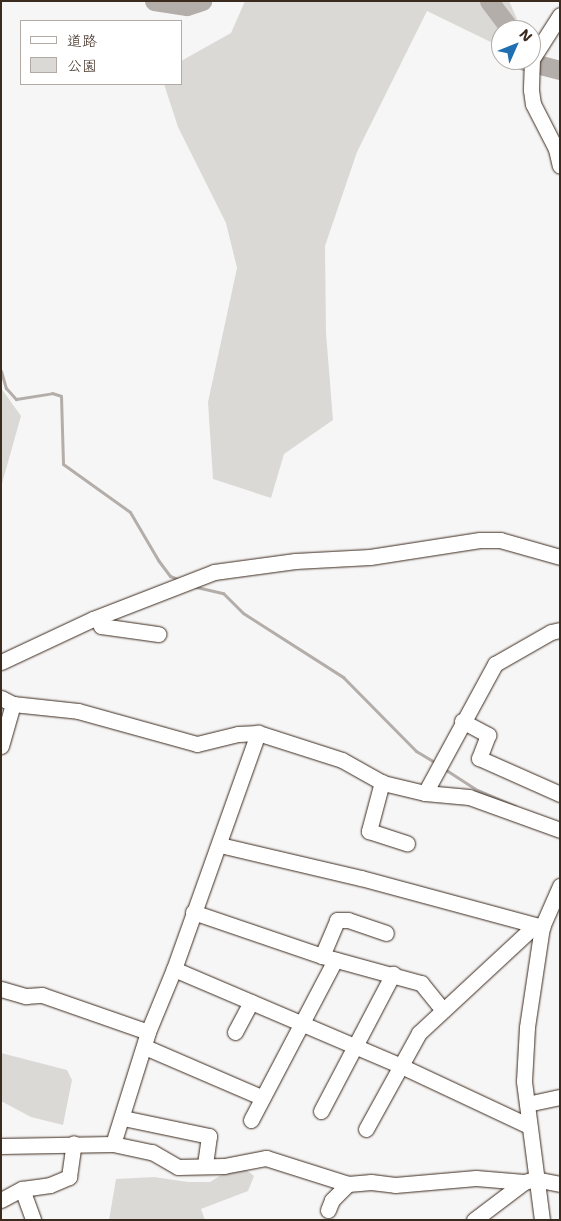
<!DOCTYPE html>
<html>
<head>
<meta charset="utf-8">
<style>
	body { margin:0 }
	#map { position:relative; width:561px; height:1221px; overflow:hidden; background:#f7f6f6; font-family:"Shantell Sans","Klee One",sans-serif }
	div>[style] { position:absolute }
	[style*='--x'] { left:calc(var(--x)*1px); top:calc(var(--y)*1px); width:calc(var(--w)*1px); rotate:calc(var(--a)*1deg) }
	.green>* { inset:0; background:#dbd9d6 }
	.stream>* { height:3px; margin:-1.5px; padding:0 1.5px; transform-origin:1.5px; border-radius:1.5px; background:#b4aeaa }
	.river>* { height:19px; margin:-9.5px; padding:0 9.5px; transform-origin:9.5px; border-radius:9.5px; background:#b4aeaa }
	.roads { filter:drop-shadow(0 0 1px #3b2a1e) drop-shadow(0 0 1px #3b2a1e) }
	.minor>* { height:15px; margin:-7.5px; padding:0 7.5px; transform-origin:7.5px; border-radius:7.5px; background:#fff }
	span { translate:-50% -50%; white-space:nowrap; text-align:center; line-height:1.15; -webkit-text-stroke:4px #fff; paint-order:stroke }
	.frame { position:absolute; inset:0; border:2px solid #3b2a1e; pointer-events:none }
	.legend { position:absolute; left:20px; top:20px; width:162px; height:65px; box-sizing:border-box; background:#fff; border:1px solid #b1aaa5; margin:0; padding:6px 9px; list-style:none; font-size:15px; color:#3b2a1e }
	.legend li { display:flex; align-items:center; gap:10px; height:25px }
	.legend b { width:25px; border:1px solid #b1aaa5 }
	.north { position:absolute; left:491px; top:20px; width:50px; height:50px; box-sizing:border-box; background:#fff; border:1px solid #b1aaa5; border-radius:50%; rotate:46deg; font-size:14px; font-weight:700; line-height:20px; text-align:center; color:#3b2a1e }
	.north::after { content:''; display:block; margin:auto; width:18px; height:22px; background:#1f6fb2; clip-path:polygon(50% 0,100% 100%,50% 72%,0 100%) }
</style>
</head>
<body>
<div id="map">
	<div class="green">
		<div style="clip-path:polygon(245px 1px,509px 1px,517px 19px,512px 30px,501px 30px,501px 47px,427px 11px,357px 152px,325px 246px,326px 333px,333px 420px,284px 454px,271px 498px,213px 479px,208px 402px,237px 268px,226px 223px,178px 127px,164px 84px,181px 84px,181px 61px,231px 33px)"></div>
		<div style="clip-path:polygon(1px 388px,21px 416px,1px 487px)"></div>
		<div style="clip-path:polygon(1px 1053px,67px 1070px,72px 1080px,63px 1125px,31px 1117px,1px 1101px)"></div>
		<div style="clip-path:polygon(239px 1164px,254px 1176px,248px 1191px,201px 1209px,205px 1220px,109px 1220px,116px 1179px,154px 1177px,188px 1182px,210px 1182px)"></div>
	</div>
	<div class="stream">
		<div style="--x:1;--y:371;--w:18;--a:74"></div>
		<div style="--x:6;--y:388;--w:15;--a:48"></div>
		<div style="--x:16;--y:399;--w:36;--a:-9"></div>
		<div style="--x:52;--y:393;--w:9;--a:18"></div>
		<div style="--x:61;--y:396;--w:68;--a:88.3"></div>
		<div style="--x:63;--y:464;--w:82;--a:35.6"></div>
		<div style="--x:130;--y:512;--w:56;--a:59.7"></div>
		<div style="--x:158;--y:560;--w:20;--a:53"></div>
		<div style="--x:170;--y:576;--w:11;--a:22"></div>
		<div style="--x:192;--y:586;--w:32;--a:13"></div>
		<div style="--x:223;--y:593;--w:28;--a:45"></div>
		<div style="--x:243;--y:613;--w:119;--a:32.6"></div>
		<div style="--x:343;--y:677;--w:104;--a:45.4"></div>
		<div style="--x:416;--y:751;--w:23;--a:31"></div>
		<div style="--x:443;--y:768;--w:40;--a:32.9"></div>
		<div style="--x:477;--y:790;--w:41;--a:22.8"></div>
	</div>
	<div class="river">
		<div style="--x:154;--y:1;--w:33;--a:9"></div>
		<div style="--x:187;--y:6;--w:16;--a:-18"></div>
		<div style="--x:489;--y:1;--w:36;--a:53"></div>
		<div style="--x:521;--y:60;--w:40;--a:14.4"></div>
	</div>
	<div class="roads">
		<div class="minor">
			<div style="--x:560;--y:15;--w:52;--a:122.5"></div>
			<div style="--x:532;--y:59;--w:31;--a:92"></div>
			<div style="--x:531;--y:90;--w:14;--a:82"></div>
			<div style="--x:533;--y:104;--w:51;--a:62.9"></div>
			<div style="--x:556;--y:149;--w:17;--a:77"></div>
			<div style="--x:97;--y:618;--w:9;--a:63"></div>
			<div style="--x:101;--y:626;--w:58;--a:8"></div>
			<div style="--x:1;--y:662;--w:102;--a:-25.1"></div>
			<div style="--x:93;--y:619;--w:130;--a:-21.2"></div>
			<div style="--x:214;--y:572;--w:82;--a:-7.7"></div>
			<div style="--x:295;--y:561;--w:75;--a:-3.1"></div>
			<div style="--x:370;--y:557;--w:111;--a:-8.8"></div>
			<div style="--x:480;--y:540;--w:20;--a:0"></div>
			<div style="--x:500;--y:540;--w:62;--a:15.8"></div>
			<div style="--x:1;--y:698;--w:13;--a:27"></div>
			<div style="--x:13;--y:704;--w:65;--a:6.1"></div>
			<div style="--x:78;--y:711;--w:123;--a:15.5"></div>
			<div style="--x:197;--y:744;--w:42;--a:-13.7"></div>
			<div style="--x:238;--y:734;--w:20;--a:-3"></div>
			<div style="--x:258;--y:733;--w:88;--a:17.8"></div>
			<div style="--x:342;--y:760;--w:47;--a:29.3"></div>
			<div style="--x:383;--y:783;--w:43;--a:13.4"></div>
			<div style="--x:425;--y:793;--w:44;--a:5.2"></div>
			<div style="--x:469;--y:797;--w:97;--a:19.9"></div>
			<div style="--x:462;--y:721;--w:30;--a:28"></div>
			<div style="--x:488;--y:735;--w:25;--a:111"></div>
			<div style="--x:479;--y:758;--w:89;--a:24"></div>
			<div style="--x:1;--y:746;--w:44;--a:-74.1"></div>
			<div style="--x:382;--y:782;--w:51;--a:104.9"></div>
			<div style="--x:369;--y:831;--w:40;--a:18"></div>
			<div style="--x:425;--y:793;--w:147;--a:-61.5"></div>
			<div style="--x:495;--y:664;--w:64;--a:-29.7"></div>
			<div style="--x:551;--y:632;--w:9;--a:-13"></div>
			<div style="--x:220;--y:845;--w:145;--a:13.2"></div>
			<div style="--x:361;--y:878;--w:188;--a:15.1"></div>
			<div style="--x:193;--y:912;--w:136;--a:18.8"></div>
			<div style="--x:322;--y:956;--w:103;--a:15.3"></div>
			<div style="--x:421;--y:983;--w:35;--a:51"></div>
			<div style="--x:322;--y:956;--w:39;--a:-67"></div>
			<div style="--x:337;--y:920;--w:11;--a:0"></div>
			<div style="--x:348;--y:920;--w:40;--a:18.9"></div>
			<div style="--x:174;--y:969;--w:245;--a:23.1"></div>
			<div style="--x:399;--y:1065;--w:144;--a:25.1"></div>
			<div style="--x:1;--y:989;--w:26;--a:16"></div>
			<div style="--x:26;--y:996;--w:16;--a:-4"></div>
			<div style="--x:42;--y:995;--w:112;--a:19.2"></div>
			<div style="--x:235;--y:1032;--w:34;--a:-62"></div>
			<div style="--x:145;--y:1047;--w:126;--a:23.3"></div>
			<div style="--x:527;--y:1104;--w:34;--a:-12"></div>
			<div style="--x:321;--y:1111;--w:155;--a:-62.3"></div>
			<div style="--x:123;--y:1118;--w:88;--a:11.8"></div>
			<div style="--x:209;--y:1136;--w:29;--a:98"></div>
			<div style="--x:251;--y:1120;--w:181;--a:-62.3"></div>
			<div style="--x:366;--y:1129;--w:110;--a:-61.1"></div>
			<div style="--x:419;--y:1033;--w:156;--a:-42.9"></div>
			<div style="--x:113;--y:1144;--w:117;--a:-72.6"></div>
			<div style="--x:148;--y:1032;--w:68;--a:-67.6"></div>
			<div style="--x:174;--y:969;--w:251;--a:-70.4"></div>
			<div style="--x:1;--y:1146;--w:112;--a:-1"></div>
			<div style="--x:113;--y:1144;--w:40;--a:12"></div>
			<div style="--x:152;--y:1152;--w:30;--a:30"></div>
			<div style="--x:178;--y:1167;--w:46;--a:-1.2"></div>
			<div style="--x:224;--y:1166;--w:43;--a:-10.8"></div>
			<div style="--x:266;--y:1158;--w:86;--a:17.6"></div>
			<div style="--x:22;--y:1189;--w:33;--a:70"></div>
			<div style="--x:1;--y:1200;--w:24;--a:-28"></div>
			<div style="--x:22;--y:1189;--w:28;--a:-8"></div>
			<div style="--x:50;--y:1185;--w:21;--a:-23"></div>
			<div style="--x:69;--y:1177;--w:34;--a:-82"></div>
			<div style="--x:328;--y:1210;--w:11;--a:-68"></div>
			<div style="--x:332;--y:1200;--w:23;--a:-45"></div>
			<div style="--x:348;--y:1184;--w:23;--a:-5"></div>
			<div style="--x:371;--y:1182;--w:24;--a:7"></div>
			<div style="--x:395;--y:1185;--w:81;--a:-4.9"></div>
			<div style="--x:476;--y:1178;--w:48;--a:4.8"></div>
			<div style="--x:524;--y:1182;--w:11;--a:-15"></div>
			<div style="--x:535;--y:1179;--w:25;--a:11"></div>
			<div style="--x:474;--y:1220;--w:63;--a:-37.2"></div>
			<div style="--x:542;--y:1220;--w:140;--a:-97.4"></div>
			<div style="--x:524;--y:1081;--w:54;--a:-86.8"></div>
			<div style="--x:527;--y:1027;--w:101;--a:-81.5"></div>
			<div style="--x:542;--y:927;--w:45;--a:-66.3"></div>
		</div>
	</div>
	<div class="frame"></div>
	<ul class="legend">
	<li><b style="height:6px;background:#fff"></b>道路</li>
	<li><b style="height:14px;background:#dbd9d6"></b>公園</li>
	</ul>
	<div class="north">N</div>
</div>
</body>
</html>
